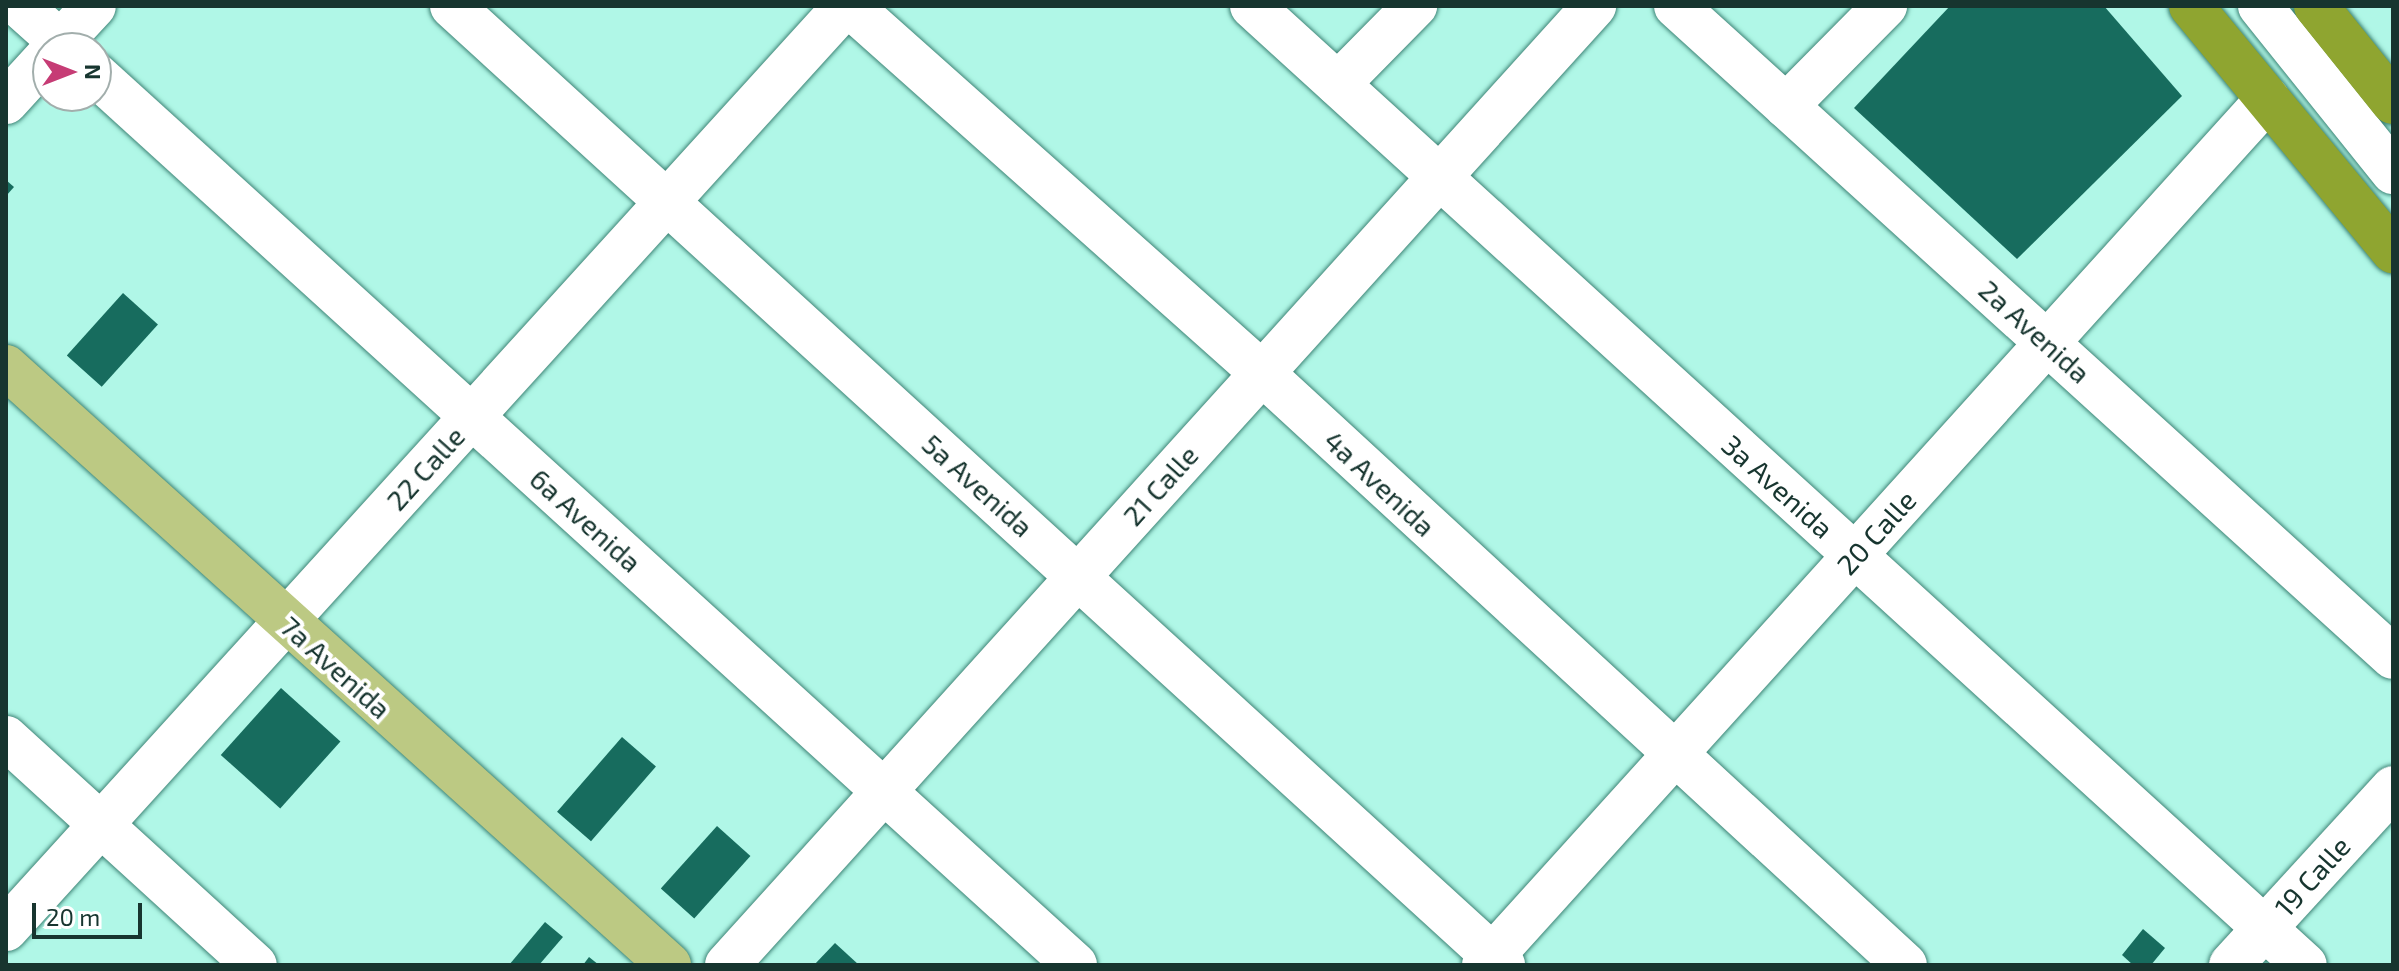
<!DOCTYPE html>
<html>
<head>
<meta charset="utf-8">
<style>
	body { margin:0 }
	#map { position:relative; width:2399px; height:971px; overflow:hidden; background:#b0f7e7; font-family:"Exo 2",sans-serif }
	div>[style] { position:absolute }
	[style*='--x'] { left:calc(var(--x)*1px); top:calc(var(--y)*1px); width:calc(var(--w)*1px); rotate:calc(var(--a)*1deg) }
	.building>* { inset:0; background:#176c5e; transform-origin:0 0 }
	.roads { filter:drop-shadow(0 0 2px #3e8476) drop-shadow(0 0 2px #3e8476) }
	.minor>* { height:44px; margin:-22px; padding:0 22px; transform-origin:22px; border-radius:22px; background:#fff }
	.major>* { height:44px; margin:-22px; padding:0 22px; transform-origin:22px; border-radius:22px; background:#bcc983 }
	.highway>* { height:44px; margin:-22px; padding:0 22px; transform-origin:22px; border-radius:22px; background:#8fa530 }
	span { translate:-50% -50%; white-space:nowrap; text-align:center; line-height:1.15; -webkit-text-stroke:8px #fff; paint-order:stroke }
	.street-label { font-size:28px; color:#17352f }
	.frame { position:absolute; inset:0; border:8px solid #17352f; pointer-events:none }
	.north { position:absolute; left:32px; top:32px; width:80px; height:80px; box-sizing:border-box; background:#fff; border:2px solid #a2aeac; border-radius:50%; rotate:90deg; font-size:22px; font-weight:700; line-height:32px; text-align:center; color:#17352f }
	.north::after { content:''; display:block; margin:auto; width:28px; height:36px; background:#c63c75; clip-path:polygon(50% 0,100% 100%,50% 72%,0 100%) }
	.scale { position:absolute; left:32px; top:903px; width:110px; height:36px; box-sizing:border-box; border:4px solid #17352f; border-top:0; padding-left:10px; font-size:24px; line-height:28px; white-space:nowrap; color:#17352f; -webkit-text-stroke:6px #fff; paint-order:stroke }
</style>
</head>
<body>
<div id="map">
	<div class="building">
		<div style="clip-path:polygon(1950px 6px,2104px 6px,2182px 96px,2017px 259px,1854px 108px)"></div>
		<div style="clip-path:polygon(6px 180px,14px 187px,6px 196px)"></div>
		<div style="left:123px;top:293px;width:47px;height:84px;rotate:42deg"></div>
		<div style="left:281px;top:688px;width:80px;height:90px;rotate:42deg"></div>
		<div style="left:622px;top:737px;width:45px;height:99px;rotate:41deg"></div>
		<div style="left:717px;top:826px;width:45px;height:84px;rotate:42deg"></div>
		<div style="clip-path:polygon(545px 922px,563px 937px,539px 965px,509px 965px)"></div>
		<div style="clip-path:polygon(2143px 929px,2165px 948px,2151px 965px,2133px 965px,2122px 955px)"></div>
		<div style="clip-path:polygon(835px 943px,859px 965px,814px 965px)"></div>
		<div style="clip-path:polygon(589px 957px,599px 965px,583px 965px)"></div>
	</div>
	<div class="roads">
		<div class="minor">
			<div style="--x:20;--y:6;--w:63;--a:41.8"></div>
			<div style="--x:452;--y:6;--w:1423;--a:42.38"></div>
			<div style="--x:850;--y:6;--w:552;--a:41.69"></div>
			<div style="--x:1262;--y:373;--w:874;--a:42.64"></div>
			<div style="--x:1252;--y:6;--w:1424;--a:42.33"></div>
			<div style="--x:1676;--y:6;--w:968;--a:42.24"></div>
			<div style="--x:2260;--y:6;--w:213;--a:51.3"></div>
			<div style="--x:55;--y:48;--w:57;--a:-47.1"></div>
			<div style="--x:96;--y:75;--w:1323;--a:42.27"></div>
			<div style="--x:1338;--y:84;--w:110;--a:-45.4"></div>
			<div style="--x:6;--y:102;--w:62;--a:-47.6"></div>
			<div style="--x:1786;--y:106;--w:141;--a:-45.3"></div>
			<div style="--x:6;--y:738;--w:337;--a:42.4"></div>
			<div style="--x:6;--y:929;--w:1247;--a:-47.73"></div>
			<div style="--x:727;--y:965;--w:1293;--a:-47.88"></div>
			<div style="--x:1484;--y:965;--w:1168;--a:-47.85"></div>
			<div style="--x:2231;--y:965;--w:240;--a:-47.5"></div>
		</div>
		<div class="major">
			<div style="--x:6;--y:367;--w:893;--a:42.05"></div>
		</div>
		<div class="highway">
			<div style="--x:2191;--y:6;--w:318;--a:50.5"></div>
			<div style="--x:2316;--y:6;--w:123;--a:51.3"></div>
		</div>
	</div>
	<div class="street-label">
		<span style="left:2035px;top:331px;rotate:42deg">2a Avenida</span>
		<span style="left:425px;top:468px;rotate:-48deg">22 Calle</span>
		<span style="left:1380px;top:483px;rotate:43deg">4a Avenida</span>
		<span style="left:978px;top:485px;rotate:42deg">5a Avenida</span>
		<span style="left:1160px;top:485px;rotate:-48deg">21 Calle</span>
		<span style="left:1778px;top:486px;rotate:42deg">3a Avenida</span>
		<span style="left:586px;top:520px;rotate:42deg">6a Avenida</span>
		<span style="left:1876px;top:532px;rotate:-48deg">20 Calle</span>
		<span style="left:336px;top:667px;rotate:42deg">7a Avenida</span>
		<span style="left:2312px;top:876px;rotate:-48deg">19 Calle</span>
	</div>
	<div class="frame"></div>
	<div class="north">N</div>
	<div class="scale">20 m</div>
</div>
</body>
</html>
